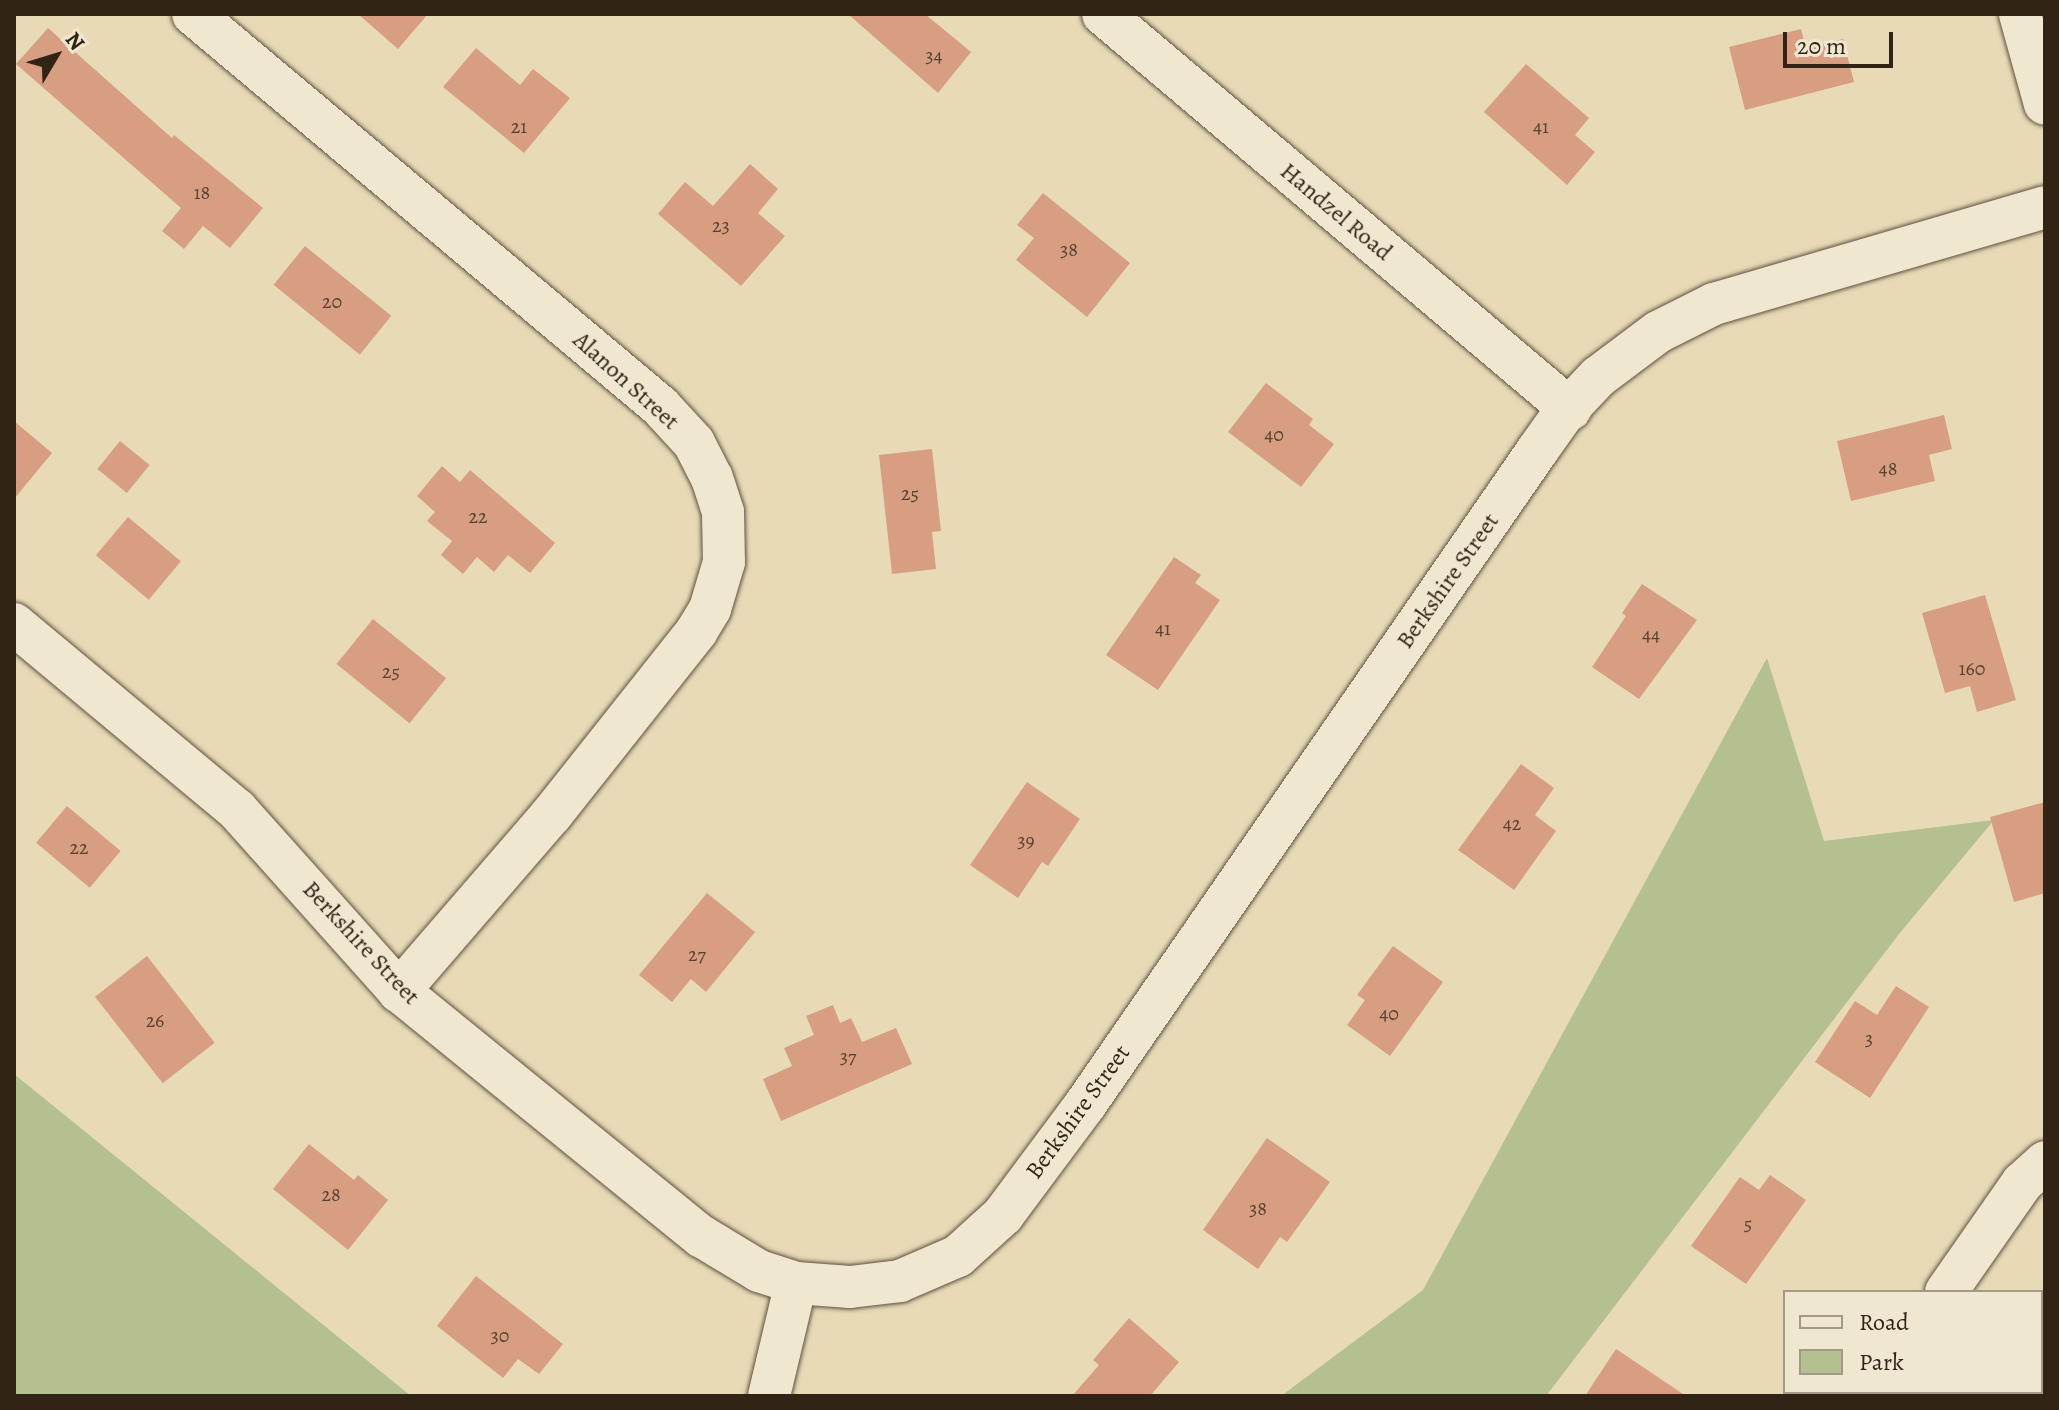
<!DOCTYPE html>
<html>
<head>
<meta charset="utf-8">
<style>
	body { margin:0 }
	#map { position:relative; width:2059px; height:1410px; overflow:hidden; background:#e8dab7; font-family:Alegreya,serif }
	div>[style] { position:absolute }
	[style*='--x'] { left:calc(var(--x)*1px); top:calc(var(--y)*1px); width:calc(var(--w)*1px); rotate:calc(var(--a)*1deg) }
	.green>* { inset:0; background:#b4c090 }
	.building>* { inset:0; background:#d79e82; transform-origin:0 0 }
	.roads { filter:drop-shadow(0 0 2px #5f523f) drop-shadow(0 0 2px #5f523f) }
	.minor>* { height:42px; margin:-21px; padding:0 21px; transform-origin:21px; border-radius:21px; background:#f0e7d0 }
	span { translate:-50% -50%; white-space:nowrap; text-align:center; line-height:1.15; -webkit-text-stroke:7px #f0e7d0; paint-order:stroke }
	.number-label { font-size:20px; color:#5a4232 }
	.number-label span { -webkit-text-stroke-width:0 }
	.street-label { font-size:24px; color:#312417 }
	.frame { position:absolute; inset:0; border:16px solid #312417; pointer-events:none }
	.legend { position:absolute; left:1783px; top:1290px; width:260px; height:104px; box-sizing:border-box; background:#f0e7d0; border:2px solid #a49986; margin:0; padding:10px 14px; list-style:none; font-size:24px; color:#312417 }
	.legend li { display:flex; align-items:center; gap:16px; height:40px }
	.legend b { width:40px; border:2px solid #a49986 }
	.north { position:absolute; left:16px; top:16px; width:80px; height:80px; -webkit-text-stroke:6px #f0e7d0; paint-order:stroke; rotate:52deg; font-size:22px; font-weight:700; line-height:32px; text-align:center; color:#312417 }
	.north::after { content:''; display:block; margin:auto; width:28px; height:36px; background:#312417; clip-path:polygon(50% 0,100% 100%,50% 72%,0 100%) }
	.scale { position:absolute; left:1783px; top:32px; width:110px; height:36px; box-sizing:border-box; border:4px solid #312417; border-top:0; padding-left:10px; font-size:24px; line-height:28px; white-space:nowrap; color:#312417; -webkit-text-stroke:6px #f0e7d0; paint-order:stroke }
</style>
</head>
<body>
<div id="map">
	<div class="green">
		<div style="clip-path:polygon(1767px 658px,1824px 841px,1994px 820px,1899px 934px,1546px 1396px,1281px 1396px,1423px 1290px)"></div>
		<div style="clip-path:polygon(14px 1074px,411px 1396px,14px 1396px)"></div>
	</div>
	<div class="building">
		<div style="clip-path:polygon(358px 14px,428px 14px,398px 49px)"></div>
		<div style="clip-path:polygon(848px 14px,925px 14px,971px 52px,938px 93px)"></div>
		<div style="clip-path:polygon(48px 28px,172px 138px,174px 135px,263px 208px,230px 248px,203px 226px,184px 249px,162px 231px,181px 208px,16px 64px)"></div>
		<div style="clip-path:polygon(1801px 29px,1806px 49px,1843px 39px,1854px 82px,1745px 110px,1729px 47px)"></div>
		<div style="clip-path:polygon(476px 48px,520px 85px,533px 69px,570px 98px,524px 153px,443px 87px)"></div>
		<div style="clip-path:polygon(1526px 64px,1589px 118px,1575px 135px,1595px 152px,1567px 185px,1484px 112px)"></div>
		<div style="clip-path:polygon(750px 164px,778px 189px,758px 213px,785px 236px,741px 286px,658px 214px,685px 182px,713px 206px)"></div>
		<div style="clip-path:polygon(1043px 193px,1130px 263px,1087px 317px,1016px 260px,1034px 238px,1017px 225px)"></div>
		<div style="left:305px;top:246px;width:111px;height:50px;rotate:39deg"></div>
		<div style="clip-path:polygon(1266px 383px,1313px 419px,1309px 425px,1334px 444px,1301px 487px,1228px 432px)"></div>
		<div style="clip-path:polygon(1944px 415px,1952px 449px,1929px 455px,1935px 481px,1851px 501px,1837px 441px)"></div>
		<div style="clip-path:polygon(14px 421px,52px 453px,14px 499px)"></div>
		<div style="left:120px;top:441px;width:38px;height:36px;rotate:39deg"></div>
		<div style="clip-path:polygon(932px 449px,941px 531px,932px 532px,936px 569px,892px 574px,879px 455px)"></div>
		<div style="clip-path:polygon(442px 466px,460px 482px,470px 470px,555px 543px,530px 573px,508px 555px,494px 572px,477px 557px,463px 574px,441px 555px,452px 541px,427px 521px,435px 512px,417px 496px)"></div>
		<div style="left:128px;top:517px;width:69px;height:50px;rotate:40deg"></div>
		<div style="clip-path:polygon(1174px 557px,1201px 575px,1195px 583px,1220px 600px,1158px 690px,1106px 655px)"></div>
		<div style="clip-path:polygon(1642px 584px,1697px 620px,1639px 699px,1592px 667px,1626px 616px,1622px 613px)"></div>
		<div style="clip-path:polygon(1985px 595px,2016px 700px,1977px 712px,1970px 686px,1945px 693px,1922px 613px)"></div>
		<div style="left:373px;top:619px;width:94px;height:58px;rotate:39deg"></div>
		<div style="clip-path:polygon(1521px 764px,1554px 788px,1535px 815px,1556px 831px,1514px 890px,1458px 850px)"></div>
		<div style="clip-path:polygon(1027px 782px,1080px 819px,1048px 866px,1042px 862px,1018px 898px,970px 865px)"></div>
		<div style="clip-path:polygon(2045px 802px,2045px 893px,2014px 902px,1990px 817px)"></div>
		<div style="left:67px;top:806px;width:70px;height:48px;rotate:40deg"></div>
		<div style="clip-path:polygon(707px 893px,755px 932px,706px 992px,691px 979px,672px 1002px,639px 975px)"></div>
		<div style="clip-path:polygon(1393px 946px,1443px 982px,1390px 1056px,1347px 1025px,1365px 1000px,1357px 995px)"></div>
		<div style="left:147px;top:956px;width:110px;height:66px;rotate:52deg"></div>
		<div style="clip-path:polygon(1896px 986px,1929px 1007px,1870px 1098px,1815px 1062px,1855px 1001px,1877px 1015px)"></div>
		<div style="clip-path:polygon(833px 1005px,840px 1023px,851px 1018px,862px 1042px,896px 1028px,912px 1064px,781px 1121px,763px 1079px,792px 1066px,784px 1048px,814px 1035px,806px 1016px)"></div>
		<div style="clip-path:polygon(1267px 1138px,1330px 1182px,1287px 1242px,1280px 1237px,1258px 1269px,1203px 1230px)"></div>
		<div style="clip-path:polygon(309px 1144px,354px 1180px,358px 1175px,388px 1200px,348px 1250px,273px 1189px)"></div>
		<div style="clip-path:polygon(1770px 1175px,1806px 1200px,1746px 1284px,1691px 1246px,1740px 1177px,1759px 1190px)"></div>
		<div style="clip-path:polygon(476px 1276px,563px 1344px,539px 1374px,518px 1359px,503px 1378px,437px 1326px)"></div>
		<div style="clip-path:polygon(1129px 1318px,1179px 1362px,1150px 1396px,1072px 1396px,1099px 1365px,1093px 1360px)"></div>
		<div style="clip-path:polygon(1616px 1349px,1686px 1396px,1585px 1396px)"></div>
	</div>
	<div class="roads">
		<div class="minor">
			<div style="--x:193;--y:14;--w:610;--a:40.01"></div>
			<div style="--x:660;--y:406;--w:50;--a:47.4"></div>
			<div style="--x:694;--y:443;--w:39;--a:63"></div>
			<div style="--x:712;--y:478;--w:36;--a:72"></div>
			<div style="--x:723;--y:512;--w:50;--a:88.9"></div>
			<div style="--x:724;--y:562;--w:49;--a:106.6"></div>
			<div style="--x:710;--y:609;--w:26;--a:121"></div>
			<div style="--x:697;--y:631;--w:235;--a:128.4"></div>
			<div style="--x:551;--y:815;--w:233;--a:130.8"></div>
			<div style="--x:1103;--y:14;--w:612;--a:40.23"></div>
			<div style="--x:2020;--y:14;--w:93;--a:74.5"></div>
			<div style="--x:14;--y:624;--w:290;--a:39.8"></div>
			<div style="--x:237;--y:810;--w:243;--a:48.2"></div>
			<div style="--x:399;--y:991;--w:389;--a:39.1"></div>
			<div style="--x:701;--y:1236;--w:68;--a:31.1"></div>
			<div style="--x:759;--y:1271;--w:39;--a:18"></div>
			<div style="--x:796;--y:1283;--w:54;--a:4.2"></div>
			<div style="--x:850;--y:1287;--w:50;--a:-6.8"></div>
			<div style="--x:900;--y:1281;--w:63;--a:-23.3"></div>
			<div style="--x:958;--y:1256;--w:61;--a:-42.3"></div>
			<div style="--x:1003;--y:1215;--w:137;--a:-53.3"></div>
			<div style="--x:1085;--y:1105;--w:795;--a:-55.35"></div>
			<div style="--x:1537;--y:451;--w:47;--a:-54.6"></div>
			<div style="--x:1564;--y:413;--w:50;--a:-46.6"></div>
			<div style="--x:1598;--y:377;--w:75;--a:-36.9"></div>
			<div style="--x:1658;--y:332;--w:63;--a:-26.6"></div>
			<div style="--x:1714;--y:304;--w:345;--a:-16.3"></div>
			<div style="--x:1946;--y:1292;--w:133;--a:-55.1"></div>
			<div style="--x:2022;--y:1183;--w:31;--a:-42"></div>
			<div style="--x:769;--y:1396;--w:116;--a:-76.6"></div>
			<div style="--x:1873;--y:1396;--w:5;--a:-53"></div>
		</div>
	</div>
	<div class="number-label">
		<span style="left:934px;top:55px">34</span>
		<span style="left:519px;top:126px">21</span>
		<span style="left:1541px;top:126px">41</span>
		<span style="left:202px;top:192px">18</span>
		<span style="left:721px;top:225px">23</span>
		<span style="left:1069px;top:249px">38</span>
		<span style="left:332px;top:301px">20</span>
		<span style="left:1274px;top:434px">40</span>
		<span style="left:1888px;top:468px">48</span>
		<span style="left:910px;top:493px">25</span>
		<span style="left:478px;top:516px">22</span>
		<span style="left:1163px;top:628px">41</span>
		<span style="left:1651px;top:634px">44</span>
		<span style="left:1972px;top:668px">160</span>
		<span style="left:391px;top:671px">25</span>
		<span style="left:1512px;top:823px">42</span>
		<span style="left:1026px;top:840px">39</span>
		<span style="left:79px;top:847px">22</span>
		<span style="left:697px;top:954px">27</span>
		<span style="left:1389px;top:1013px">40</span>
		<span style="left:155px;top:1020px">26</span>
		<span style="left:1869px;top:1038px">3</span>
		<span style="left:848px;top:1056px">37</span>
		<span style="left:331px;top:1194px">28</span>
		<span style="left:1258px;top:1208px">38</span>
		<span style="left:1748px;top:1223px">5</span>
		<span style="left:500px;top:1335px">30</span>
	</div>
	<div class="street-label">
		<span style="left:1336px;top:212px;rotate:40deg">Handzel Road</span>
		<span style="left:626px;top:381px;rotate:42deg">Alanon Street</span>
		<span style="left:1448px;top:581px;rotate:-55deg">Berkshire Street</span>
		<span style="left:361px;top:943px;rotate:47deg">Berkshire Street</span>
		<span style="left:1078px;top:1112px;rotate:-54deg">Berkshire Street</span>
	</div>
	<div class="frame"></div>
	<ul class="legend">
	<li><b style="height:10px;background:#f0e7d0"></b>Road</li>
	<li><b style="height:22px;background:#b4c090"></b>Park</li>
	</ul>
	<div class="north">N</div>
	<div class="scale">20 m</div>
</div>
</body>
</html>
